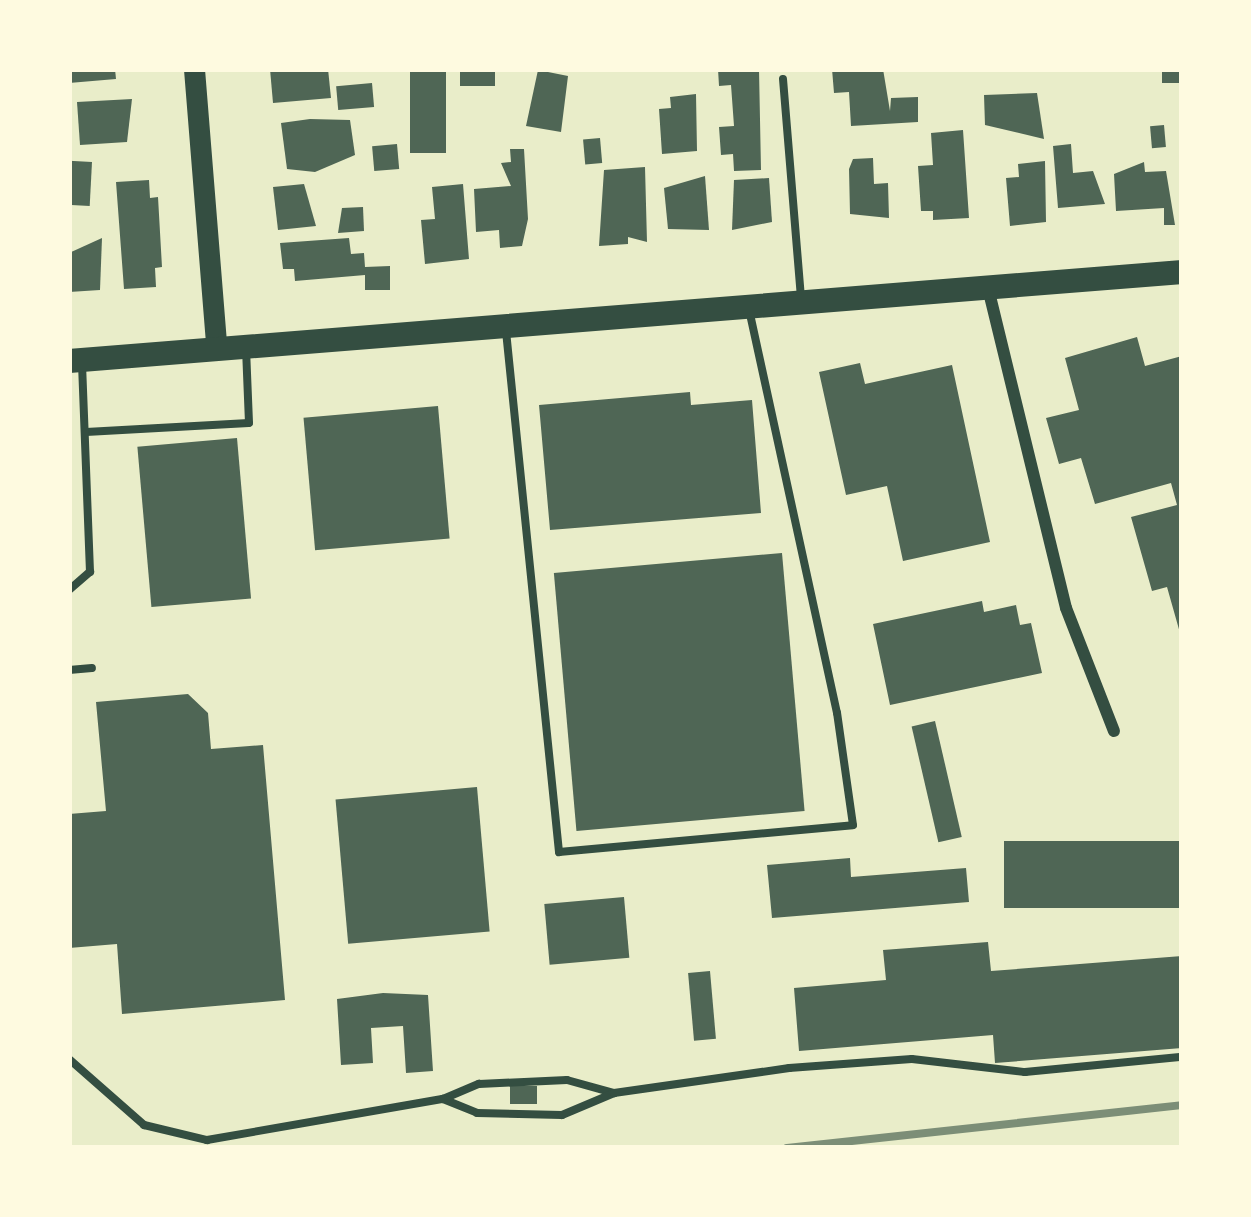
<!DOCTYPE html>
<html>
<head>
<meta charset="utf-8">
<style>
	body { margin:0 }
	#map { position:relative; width:1251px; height:1217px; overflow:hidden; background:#e9edc9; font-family:"Golos Text",sans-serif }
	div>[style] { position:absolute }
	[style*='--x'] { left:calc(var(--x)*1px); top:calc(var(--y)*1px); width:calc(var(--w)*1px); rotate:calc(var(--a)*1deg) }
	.building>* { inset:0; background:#4f6655; transform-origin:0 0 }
	.service>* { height:8px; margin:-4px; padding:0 4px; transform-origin:4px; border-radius:4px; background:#344e41 }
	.minor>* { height:12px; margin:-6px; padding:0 6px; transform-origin:6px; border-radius:6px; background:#344e41 }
	.tertiary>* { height:21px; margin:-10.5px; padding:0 10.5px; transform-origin:10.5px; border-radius:10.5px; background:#344e41 }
	.secondary>* { height:24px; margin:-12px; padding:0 12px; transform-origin:12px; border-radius:12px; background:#344e41 }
	.rail>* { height:8px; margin:-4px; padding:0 4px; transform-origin:4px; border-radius:4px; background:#7c8e77 }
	span { translate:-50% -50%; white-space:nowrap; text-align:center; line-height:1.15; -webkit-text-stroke:10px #fefae0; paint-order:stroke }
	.frame { position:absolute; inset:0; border:72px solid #fefae0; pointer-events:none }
</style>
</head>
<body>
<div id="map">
	<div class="building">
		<div style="clip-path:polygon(69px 69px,115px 69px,116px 79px,69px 83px)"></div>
		<div style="clip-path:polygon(270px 69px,328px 69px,331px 98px,273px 103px)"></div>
		<div style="left:410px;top:69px;width:36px;height:84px"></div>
		<div style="left:460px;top:69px;width:35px;height:17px"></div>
		<div style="clip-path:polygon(718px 69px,759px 69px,761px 170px,734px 171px,733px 154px,721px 155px,719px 127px,734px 126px,731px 85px,719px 86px)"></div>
		<div style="clip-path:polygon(832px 69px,883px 69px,890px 111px,891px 98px,918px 97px,918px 122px,851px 126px,849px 92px,834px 93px)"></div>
		<div style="left:1162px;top:69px;width:20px;height:14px"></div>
		<div style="clip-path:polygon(538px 70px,568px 76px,561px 132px,526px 126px)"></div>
		<div style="left:372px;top:83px;width:24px;height:36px;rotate:85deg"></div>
		<div style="clip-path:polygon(1037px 93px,1044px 139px,985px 125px,984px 95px)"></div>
		<div style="clip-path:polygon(696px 94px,697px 151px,662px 154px,659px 109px,671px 108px,670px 97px)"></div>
		<div style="clip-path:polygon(132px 99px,127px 142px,80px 145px,77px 102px)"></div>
		<div style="clip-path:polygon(310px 119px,350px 120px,355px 155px,315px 172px,287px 169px,281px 123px)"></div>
		<div style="left:1164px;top:125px;width:22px;height:14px;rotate:85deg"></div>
		<div style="clip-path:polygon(963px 130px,969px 218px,933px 220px,933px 211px,921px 211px,918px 166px,933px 165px,931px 133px)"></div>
		<div style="left:600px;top:138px;width:25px;height:17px;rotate:85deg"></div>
		<div style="left:397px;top:144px;width:25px;height:25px;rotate:85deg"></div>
		<div style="clip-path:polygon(1071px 144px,1073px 173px,1093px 171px,1105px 204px,1058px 208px,1053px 146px)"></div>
		<div style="clip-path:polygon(510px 149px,524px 149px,528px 219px,522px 246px,500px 248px,499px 230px,476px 232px,474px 189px,511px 186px,501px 163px,511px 162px)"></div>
		<div style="clip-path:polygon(873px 158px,874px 184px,888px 183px,889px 218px,850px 214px,849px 169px,853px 159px)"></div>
		<div style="clip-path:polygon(1045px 161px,1046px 222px,1010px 226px,1006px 178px,1019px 177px,1018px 164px)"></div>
		<div style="left:92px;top:162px;width:44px;height:23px;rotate:93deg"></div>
		<div style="clip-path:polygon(1144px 162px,1145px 172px,1166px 171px,1175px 225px,1164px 225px,1164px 208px,1116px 211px,1114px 174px)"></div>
		<div style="clip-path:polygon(645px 167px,647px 242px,628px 237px,628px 244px,599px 246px,604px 170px)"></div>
		<div style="clip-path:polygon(705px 176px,709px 230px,668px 229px,664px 188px)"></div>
		<div style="clip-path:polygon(769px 178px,772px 222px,732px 230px,734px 180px)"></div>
		<div style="clip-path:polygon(149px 180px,150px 198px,158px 197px,162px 267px,155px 268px,156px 287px,124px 289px,116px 182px)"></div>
		<div style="clip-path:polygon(304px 184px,316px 226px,278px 230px,273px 187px)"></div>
		<div style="clip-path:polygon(463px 184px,469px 259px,425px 264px,421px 220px,435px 219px,432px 187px)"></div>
		<div style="clip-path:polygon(363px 207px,364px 231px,338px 233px,342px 208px)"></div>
		<div style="clip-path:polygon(102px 238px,100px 290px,69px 292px,69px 253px)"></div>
		<div style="clip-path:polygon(349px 238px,351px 254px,364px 253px,365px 267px,390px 266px,390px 290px,365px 290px,365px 275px,295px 281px,294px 269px,283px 269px,280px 243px)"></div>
		<div style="clip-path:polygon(1137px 337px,1145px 366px,1182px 356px,1182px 640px,1167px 587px,1152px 591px,1131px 517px,1177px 505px,1171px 483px,1095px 504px,1081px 458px,1059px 464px,1046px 418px,1079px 410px,1065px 358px)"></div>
		<div style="clip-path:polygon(860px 363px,865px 384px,952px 365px,990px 542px,903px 561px,887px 486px,846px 495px,819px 372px)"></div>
		<div style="clip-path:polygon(690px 392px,691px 405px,752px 400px,761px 513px,550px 530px,539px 405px)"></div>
		<div style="left:438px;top:406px;width:133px;height:135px;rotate:85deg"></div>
		<div style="left:237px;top:438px;width:161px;height:100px;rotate:85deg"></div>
		<div style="left:782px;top:553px;width:259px;height:229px;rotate:85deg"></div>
		<div style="clip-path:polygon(982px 601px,984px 612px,1016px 605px,1020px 625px,1031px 623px,1042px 673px,890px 705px,873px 624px)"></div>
		<div style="clip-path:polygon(188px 694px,208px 713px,211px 749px,263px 745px,285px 1000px,122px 1014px,117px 944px,69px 948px,69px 814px,106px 811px,96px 702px)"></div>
		<div style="left:935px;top:721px;width:119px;height:24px;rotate:77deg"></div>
		<div style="left:477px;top:787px;width:145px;height:142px;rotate:85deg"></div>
		<div style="left:1182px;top:841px;width:67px;height:178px;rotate:90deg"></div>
		<div style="clip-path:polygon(850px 858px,851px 877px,966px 868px,969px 902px,772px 918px,767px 865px)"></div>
		<div style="left:624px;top:897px;width:61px;height:80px;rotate:85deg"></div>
		<div style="clip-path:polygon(988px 942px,991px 971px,1182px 956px,1182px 1048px,995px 1063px,993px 1035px,799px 1051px,794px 988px,886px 980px,883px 950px)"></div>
		<div style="left:710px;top:971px;width:68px;height:22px;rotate:85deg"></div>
		<div style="clip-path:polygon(383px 993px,428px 995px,433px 1071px,406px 1073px,403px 1026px,371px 1028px,373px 1063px,341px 1065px,337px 999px)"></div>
		<div style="left:537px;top:1086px;width:18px;height:27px;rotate:90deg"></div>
	</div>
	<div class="service">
		<div style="--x:783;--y:79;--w:221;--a:85.3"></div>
		<div style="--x:506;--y:331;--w:524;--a:84.19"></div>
		<div style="--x:559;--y:852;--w:295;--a:-5.2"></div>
		<div style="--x:853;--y:825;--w:113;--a:-98.1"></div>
		<div style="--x:837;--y:713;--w:409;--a:-102.3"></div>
		<div style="--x:86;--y:432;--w:163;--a:-3.2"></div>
		<div style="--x:249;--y:423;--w:74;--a:-92.3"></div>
		<div style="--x:69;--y:590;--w:28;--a:-41"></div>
		<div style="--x:90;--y:572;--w:207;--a:-92.2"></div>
		<div style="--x:69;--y:670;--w:23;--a:-5"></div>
		<div style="--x:69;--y:1059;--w:100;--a:41.3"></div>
		<div style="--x:144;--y:1125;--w:65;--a:13.4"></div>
		<div style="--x:207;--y:1140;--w:240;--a:-9.9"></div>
		<div style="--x:443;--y:1099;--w:39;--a:-23"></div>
		<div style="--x:479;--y:1084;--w:88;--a:-2.6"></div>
		<div style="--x:567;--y:1080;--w:49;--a:15.5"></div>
		<div style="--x:443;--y:1099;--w:37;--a:22"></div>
		<div style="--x:477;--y:1113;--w:85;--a:1.3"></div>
		<div style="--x:562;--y:1115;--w:56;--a:-22.9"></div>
		<div style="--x:614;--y:1093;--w:177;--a:-8.1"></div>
		<div style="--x:789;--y:1068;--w:123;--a:-4.2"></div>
		<div style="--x:912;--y:1059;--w:114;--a:6.6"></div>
		<div style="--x:1025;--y:1072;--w:158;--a:-5.5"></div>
	</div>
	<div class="minor">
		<div style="--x:988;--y:288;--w:329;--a:76.3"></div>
		<div style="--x:1066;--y:608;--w:132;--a:68.7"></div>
	</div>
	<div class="tertiary">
		<div style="--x:194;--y:69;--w:277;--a:85.4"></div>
	</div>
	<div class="secondary">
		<div style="--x:69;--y:361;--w:1117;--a:-4.57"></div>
	</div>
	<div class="rail">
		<div style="--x:787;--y:1148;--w:397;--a:-6.2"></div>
	</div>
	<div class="frame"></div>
</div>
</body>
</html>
